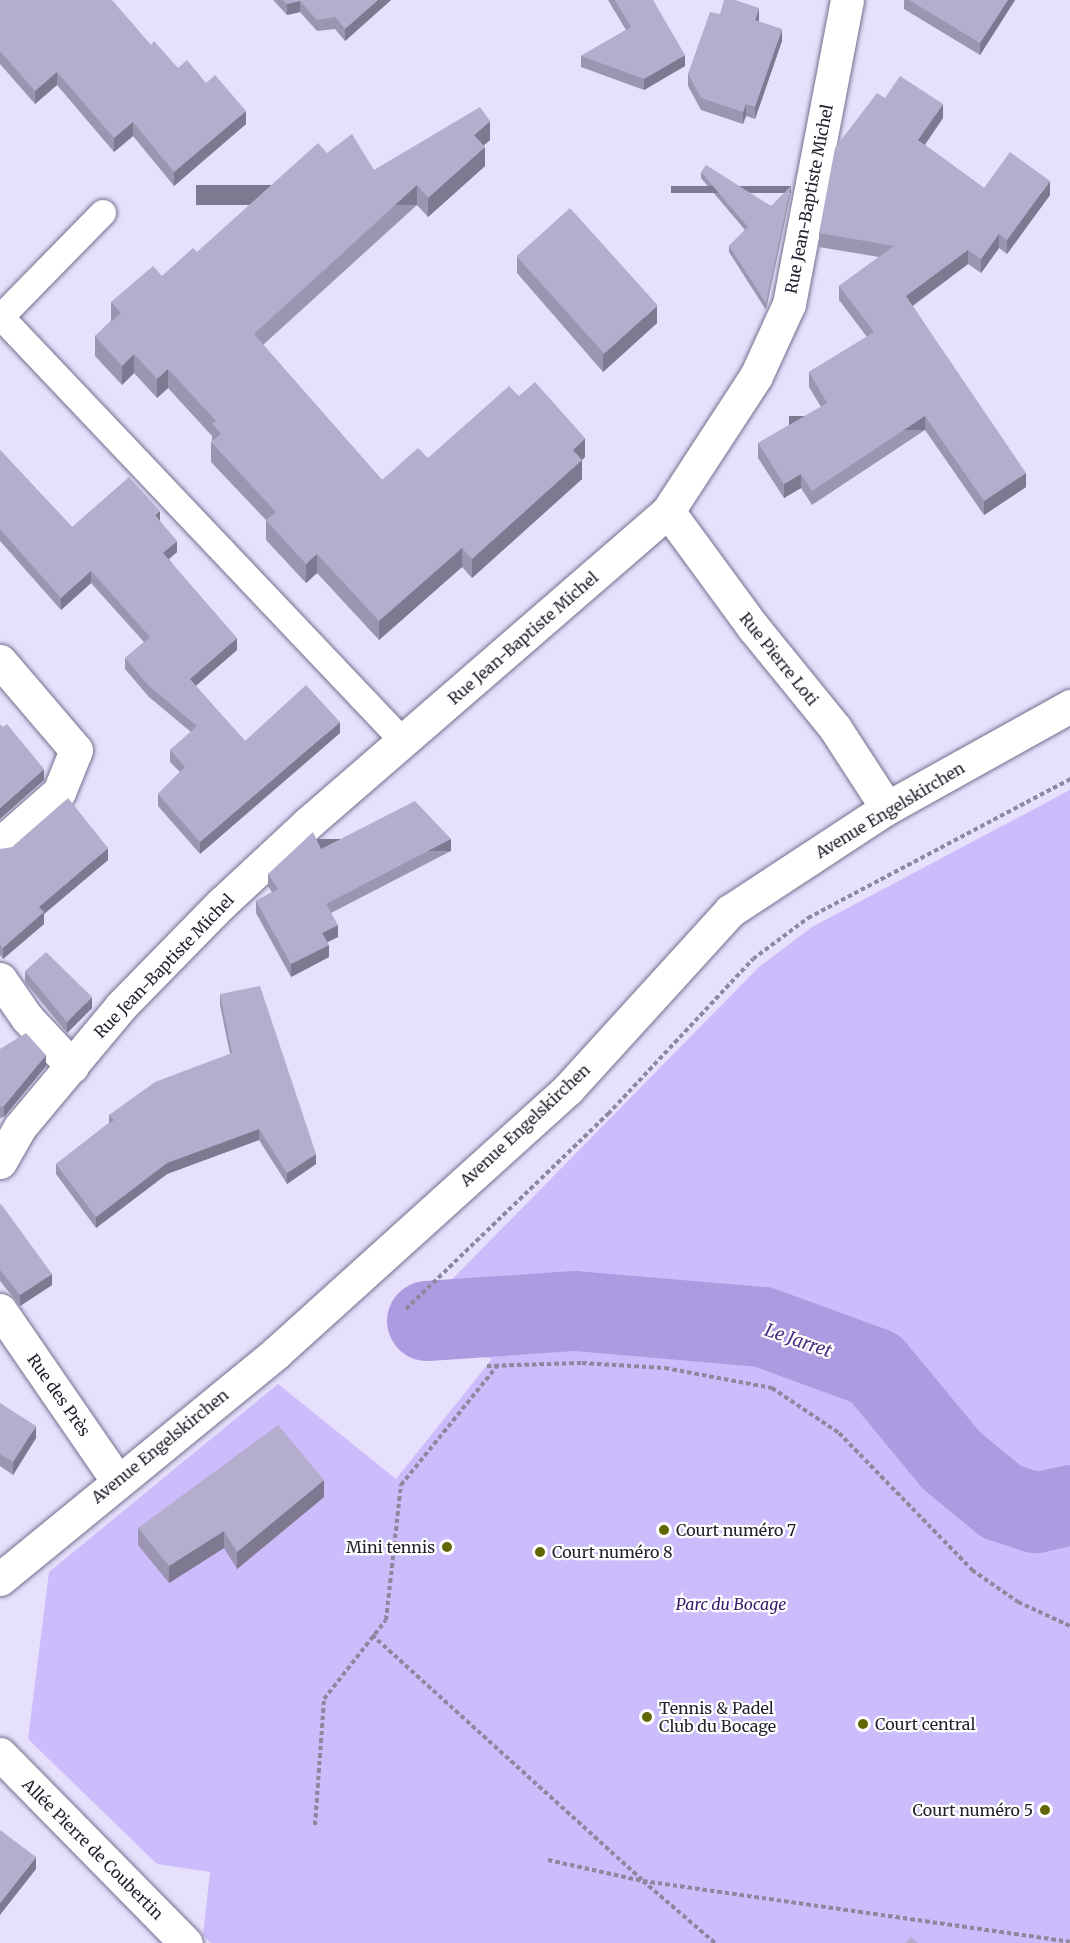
<!DOCTYPE html>
<html>
<head>
<meta charset="utf-8">
<style>
	body { margin:0 }
	#map { position:relative; width:1070px; height:1943px; overflow:hidden; background:#e6e0fc; font-family:Merriweather,serif }
	div>[style] { position:absolute }
	[style*='--x'] { left:calc(var(--x)*1px); top:calc(var(--y)*1px); width:calc(var(--w)*1px); rotate:calc(var(--a)*1deg) }
	.green>* { inset:0; background:#cbbcfc }
	.river>* { height:80px; margin:-40px; padding:0 40px; transform-origin:40px; border-radius:40px; background:#ac9be0 }
	.path>* { height:4px; margin-top:-2px; transform-origin:0; background:repeating-linear-gradient(90deg,#8d889e 0 4.5px,transparent 0 7.5px) }
	.roads { filter:drop-shadow(0 0 2px #756e8d) drop-shadow(0 0 2px #756e8d) }
	.service>* { height:26px; margin:-13px; padding:0 13px; transform-origin:13px; border-radius:13px; background:#fff }
	.minor>* { height:33px; margin:-16.5px; padding:0 16.5px; transform-origin:16.5px; border-radius:16.5px; background:#fff }
	.wall>* { inset:0; background:#9b95b1 }
	.shaded-wall>* { inset:0; background:#7e7990; transform-origin:0 0 }
	.building>* { inset:0; background:#b4adce; transform-origin:0 0 }
	.dots>* { width:16px; height:16px; translate:-50% -50%; box-sizing:border-box; border:3px solid #fff; border-radius:50% }
	span { translate:-50% -50%; white-space:nowrap; text-align:center; line-height:1.15; -webkit-text-stroke:4.5px #fff; paint-order:stroke }
	.street-label { font-size:16px; color:#221f2c }
	.poi-label { font-size:16px; color:#221f2c }
	.left { translate:0 -50%; text-align:left }
	.right { translate:-100% -50%; text-align:right }
	.park-label { font-size:16px; color:#361767; font-style:italic }
	.water-label { font-size:18px; color:#4c3081; font-style:italic }
</style>
</head>
<body>
<div id="map">
	<div class="green">
		<div style="clip-path:polygon(1070px 790px,1070px 1943px,211px 1943px,203px 1935px,210px 1872px,157px 1864px,28px 1739px,49px 1572px,278px 1384px,396px 1479px,492px 1359px,436px 1341px,424px 1332px,417px 1315px,759px 967px,812px 927px)"></div>
	</div>
	<div class="river">
		<div style="--x:427;--y:1321;--w:148;--a:-3.9"></div>
		<div style="--x:575;--y:1311;--w:189;--a:4.9"></div>
		<div style="--x:763;--y:1327;--w:119;--a:20.1"></div>
		<div style="--x:875;--y:1368;--w:121;--a:50.4"></div>
		<div style="--x:952;--y:1461;--w:65;--a:39.4"></div>
		<div style="--x:1002;--y:1502;--w:36;--a:18"></div>
		<div style="--x:1036;--y:1513;--w:35;--a:-13"></div>
	</div>
	<div class="path">
		<div style="--x:406;--y:1309;--w:281;--a:-44"></div>
		<div style="--x:608;--y:1114;--w:212;--a:-46.9"></div>
		<div style="--x:753;--y:959;--w:69;--a:-36.7"></div>
		<div style="--x:808;--y:918;--w:297;--a:-27.9"></div>
		<div style="--x:487;--y:1366;--w:95;--a:-1.8"></div>
		<div style="--x:582;--y:1363;--w:83;--a:3.4"></div>
		<div style="--x:665;--y:1368;--w:109;--a:10.6"></div>
		<div style="--x:772;--y:1388;--w:81;--a:33.9"></div>
		<div style="--x:839;--y:1433;--w:191;--a:45.8"></div>
		<div style="--x:972;--y:1570;--w:56;--a:34.8"></div>
		<div style="--x:1018;--y:1602;--w:57;--a:24.8"></div>
		<div style="--x:372;--y:1635;--w:366;--a:42.2"></div>
		<div style="--x:643;--y:1881;--w:431;--a:8.1"></div>
		<div style="--x:315;--y:1825;--w:126;--a:-85.9"></div>
		<div style="--x:324;--y:1699;--w:100;--a:-51.9"></div>
		<div style="--x:386;--y:1620;--w:136;--a:-83.7"></div>
		<div style="--x:401;--y:1485;--w:154;--a:-51.1"></div>
		<div style="--x:548;--y:1860;--w:97;--a:12.5"></div>
		<div style="--x:643;--y:1881;--w:95;--a:40.7"></div>
	</div>
	<div class="roads">
		<div class="service">
			<div style="--x:103;--y:213;--w:146;--a:134.4"></div>
			<div style="--x:1;--y:317;--w:584;--a:46.53"></div>
		</div>
		<div class="minor">
			<div style="--x:668;--y:511;--w:144;--a:53.8"></div>
			<div style="--x:753;--y:627;--w:130;--a:50.9"></div>
			<div style="--x:835;--y:728;--w:95;--a:57"></div>
			<div style="--x:0;--y:661;--w:117;--a:49.5"></div>
			<div style="--x:76;--y:750;--w:45;--a:112"></div>
			<div style="--x:59;--y:792;--w:79;--a:138.6"></div>
			<div style="--x:0;--y:979;--w:47;--a:55.3"></div>
			<div style="--x:27;--y:1018;--w:66;--a:46.8"></div>
			<div style="--x:0;--y:1162;--w:40;--a:-60.3"></div>
			<div style="--x:20;--y:1127;--w:158;--a:-50.1"></div>
			<div style="--x:121;--y:1006;--w:144;--a:-45.6"></div>
			<div style="--x:222;--y:903;--w:116;--a:-42.9"></div>
			<div style="--x:307;--y:824;--w:478;--a:-40.9"></div>
			<div style="--x:668;--y:511;--w:161;--a:-56.9"></div>
			<div style="--x:756;--y:376;--w:79;--a:-65.4"></div>
			<div style="--x:789;--y:304;--w:309;--a:-79.2"></div>
			<div style="--x:0;--y:1310;--w:206;--a:55.5"></div>
			<div style="--x:0;--y:1579;--w:358;--a:-39.3"></div>
			<div style="--x:277;--y:1352;--w:392;--a:-42.1"></div>
			<div style="--x:568;--y:1089;--w:241;--a:-47.7"></div>
			<div style="--x:730;--y:911;--w:188;--a:-33.3"></div>
			<div style="--x:887;--y:808;--w:210;--a:-29.1"></div>
			<div style="--x:0;--y:1754;--w:265;--a:45.5"></div>
		</div>
	</div>
	<div class="wall">
		<div style="clip-path:polygon(0 0,151px 45px,178px 68px,206px 83px,246px 124px,174px 186px,133px 136px,114px 152px,57px 85px,35px 104px,0 64px)"></div>
		<div style="clip-path:polygon(273px 0,391px 0,345px 41px,335px 29px,317px 31px,300px 12px,287px 15px)"></div>
		<div style="clip-path:polygon(608px 0,653px 0,685px 66px,644px 90px,581px 67px,581px 56px,626px 30px)"></div>
		<div style="clip-path:polygon(904px 0,1015px 0,980px 55px,904px 9px)"></div>
		<div style="clip-path:polygon(720px 14px,759px 20px,758px 21px,782px 41px,755px 119px,746px 116px,743px 124px,701px 110px,688px 86px,688px 74px)"></div>
		<div style="clip-path:polygon(885px 98px,943px 118px,925px 145px,984px 188px,1050px 195px,1007px 254px,999px 248px,981px 273px,968px 264px,913px 306px,1026px 487px,984px 515px,925px 430px,812px 505px,801px 488px,784px 498px,758px 458px,758px 443px,821px 407px,809px 387px,809px 372px,867px 337px,839px 300px,839px 286px,879px 257px,819px 247px,819px 233px)"></div>
		<div style="clip-path:polygon(490px 140px,483px 146px,485px 166px,428px 217px,417px 205px,263px 345px,382px 480px,428px 458px,519px 396px,585px 457px,582px 460px,582px 479px,472px 578px,462px 567px,379px 640px,317px 573px,306px 583px,266px 540px,266px 520px,211px 462px,211px 442px,212px 441px,212px 436px,168px 388px,157px 398px,134px 373px,122px 385px,95px 356px,95px 336px,111px 321px,111px 302px,162px 276px,197px 252px,327px 153px,374px 170px)"></div>
		<div style="clip-path:polygon(701px 172px,771px 206px,791px 193px,766px 310px,729px 252px,729px 246px,745px 230px,701px 178px)"></div>
		<div style="clip-path:polygon(517px 256px,657px 323px,603px 372px,517px 273px)"></div>
		<div style="clip-path:polygon(0 450px,72px 527px,160px 521px,177px 552px,169px 559px,237px 650px,195px 686px,245px 741px,340px 733px,200px 854px,158px 806px,158px 794px,180px 772px,170px 762px,170px 750px,191px 732px,149px 697px,125px 669px,125px 658px,144px 642px,91px 583px,61px 610px,0 541px)"></div>
		<div style="clip-path:polygon(0 849px,108px 860px,44px 914px,44px 924px,3px 959px,0 955px)"></div>
		<div style="clip-path:polygon(321px 849px,451px 851px,331px 913px,338px 937px,327px 942px,329px 957px,291px 977px,256px 913px,256px 901px,272px 892px,268px 886px,268px 874px)"></div>
		<div style="clip-path:polygon(25px 971px,92px 1008px,67px 1033px,25px 982px)"></div>
		<div style="clip-path:polygon(220px 994px,316px 1164px,287px 1184px,259px 1140px,167px 1174px,96px 1228px,56px 1174px,56px 1164px,109px 1123px,109px 1115px,230px 1054px,220px 1005px)"></div>
		<div style="clip-path:polygon(0 1049px,46px 1066px,4px 1117px,0 1118px)"></div>
		<div style="clip-path:polygon(0 1205px,52px 1285px,20px 1306px,0 1281px)"></div>
		<div style="clip-path:polygon(0 1403px,36px 1438px,13px 1475px,0 1466px)"></div>
		<div style="clip-path:polygon(324px 1497px,237px 1569px,224px 1548px,169px 1583px,138px 1545px,138px 1528px)"></div>
	</div>
	<div class="shaded-wall">
		<div style="clip-path:polygon(378px 0,391px 0,345px 41px,345px 29px)"></div>
		<div style="clip-path:polygon(1008px 0,1015px 0,980px 55px,980px 43px)"></div>
		<div style="clip-path:polygon(300px 1px,300px 12px,287px 15px,287px 4px)"></div>
		<div style="clip-path:polygon(759px 8px,759px 20px,755px 32px,755px 20px)"></div>
		<div style="clip-path:polygon(782px 29px,782px 41px,755px 119px,755px 107px)"></div>
		<div style="clip-path:polygon(685px 55px,685px 66px,644px 90px,644px 79px)"></div>
		<div style="clip-path:polygon(57px 72px,57px 85px,35px 104px,35px 91px)"></div>
		<div style="clip-path:polygon(746px 104px,746px 116px,743px 124px,743px 112px)"></div>
		<div style="clip-path:polygon(943px 104px,943px 118px,918px 154px,918px 140px)"></div>
		<div style="clip-path:polygon(246px 111px,246px 124px,174px 186px,174px 172px)"></div>
		<div style="clip-path:polygon(490px 121px,490px 140px,474px 154px,474px 135px)"></div>
		<div style="clip-path:polygon(133px 122px,133px 136px,114px 152px,114px 138px)"></div>
		<div style="clip-path:polygon(485px 147px,485px 166px,428px 217px,428px 198px)"></div>
		<div style="clip-path:polygon(1050px 181px,1050px 195px,1007px 254px,1007px 240px)"></div>
		<div style="left:417px;top:185px;width:20px;height:221px;rotate:90deg"></div>
		<div style="left:791px;top:186px;width:7px;height:120px;rotate:90deg"></div>
		<div style="clip-path:polygon(999px 234px,999px 248px,981px 273px,981px 259px)"></div>
		<div style="clip-path:polygon(968px 250px,968px 264px,906px 310px,906px 296px)"></div>
		<div style="clip-path:polygon(657px 306px,657px 323px,603px 372px,603px 355px)"></div>
		<div style="clip-path:polygon(134px 354px,134px 373px,122px 385px,122px 366px)"></div>
		<div style="clip-path:polygon(168px 369px,168px 388px,157px 398px,157px 379px)"></div>
		<div style="left:925px;top:416px;width:14px;height:136px;rotate:90deg"></div>
		<div style="clip-path:polygon(585px 438px,585px 457px,578px 464px,582px 460px,582px 479px,472px 578px,472px 559px,573px 450px)"></div>
		<div style="clip-path:polygon(1026px 473px,1026px 487px,984px 515px,984px 501px)"></div>
		<div style="clip-path:polygon(801px 474px,801px 488px,784px 498px,784px 484px)"></div>
		<div style="clip-path:polygon(160px 511px,160px 522px,155px 515px)"></div>
		<div style="clip-path:polygon(177px 541px,177px 552px,163px 564px,163px 553px)"></div>
		<div style="clip-path:polygon(462px 548px,462px 567px,379px 640px,379px 621px)"></div>
		<div style="clip-path:polygon(317px 554px,317px 573px,306px 583px,306px 564px)"></div>
		<div style="clip-path:polygon(91px 571px,91px 583px,61px 610px,61px 598px)"></div>
		<div style="clip-path:polygon(237px 638px,237px 650px,190px 691px,190px 679px)"></div>
		<div style="clip-path:polygon(340px 722px,340px 733px,200px 854px,200px 842px)"></div>
		<div style="clip-path:polygon(44px 769px,44px 780px,0 819px,0 808px)"></div>
		<div style="left:451px;top:839px;width:12px;height:141px;rotate:90deg"></div>
		<div style="clip-path:polygon(108px 848px,108px 860px,44px 914px,44px 924px,3px 959px,3px 948px,39px 907px)"></div>
		<div style="clip-path:polygon(338px 925px,338px 937px,322px 945px,322px 933px)"></div>
		<div style="clip-path:polygon(329px 945px,329px 957px,291px 977px,291px 964px)"></div>
		<div style="clip-path:polygon(92px 997px,92px 1008px,67px 1033px,67px 1022px)"></div>
		<div style="clip-path:polygon(46px 1055px,46px 1066px,4px 1117px,4px 1106px)"></div>
		<div style="clip-path:polygon(259px 1129px,259px 1140px,167px 1174px,96px 1228px,96px 1217px,167px 1163px)"></div>
		<div style="clip-path:polygon(316px 1154px,316px 1164px,287px 1184px,287px 1173px)"></div>
		<div style="clip-path:polygon(52px 1274px,52px 1285px,20px 1306px,20px 1295px)"></div>
		<div style="clip-path:polygon(36px 1426px,36px 1438px,13px 1475px,13px 1462px)"></div>
		<div style="clip-path:polygon(324px 1480px,324px 1497px,237px 1569px,237px 1552px)"></div>
		<div style="clip-path:polygon(224px 1531px,224px 1548px,169px 1583px,169px 1566px)"></div>
		<div style="clip-path:polygon(36px 1857px,36px 1869px,0 1915px,0 1903px)"></div>
	</div>
	<div class="building">
		<div style="clip-path:polygon(0 0,112px 0,151px 45px,154px 41px,178px 68px,187px 60px,206px 83px,215px 75px,246px 111px,174px 172px,133px 122px,114px 138px,57px 72px,35px 91px,0 51px)"></div>
		<div style="clip-path:polygon(283px 0,378px 0,345px 29px,335px 17px,317px 20px,300px 1px,287px 4px)"></div>
		<div style="clip-path:polygon(615px 0,653px 0,685px 55px,644px 79px,581px 56px,631px 27px)"></div>
		<div style="clip-path:polygon(724px 0,735px 0,759px 8px,755px 20px,782px 29px,755px 107px,746px 104px,743px 112px,701px 98px,688px 74px,710px 12px,720px 14px)"></div>
		<div style="clip-path:polygon(909px 0,1008px 0,980px 43px)"></div>
		<div style="clip-path:polygon(900px 76px,943px 104px,918px 140px,984px 188px,1010px 152px,1050px 181px,1007px 240px,999px 234px,981px 259px,968px 250px,906px 296px,1026px 473px,984px 501px,925px 416px,812px 491px,801px 474px,784px 484px,758px 443px,827px 403px,809px 372px,874px 332px,839px 286px,894px 246px,819px 233px,835px 148px,877px 93px,885px 98px)"></div>
		<div style="clip-path:polygon(480px 107px,490px 121px,474px 135px,485px 147px,428px 198px,417px 185px,254px 334px,382px 480px,418px 448px,428px 458px,509px 386px,519px 396px,535px 382px,585px 438px,573px 450px,582px 460px,472px 559px,462px 548px,379px 621px,317px 554px,306px 564px,266px 520px,276px 512px,211px 442px,221px 434px,212px 424px,216px 421px,168px 369px,157px 379px,134px 354px,122px 366px,95px 336px,121px 313px,111px 302px,153px 266px,162px 276px,193px 248px,197px 252px,318px 143px,327px 153px,352px 134px,374px 170px)"></div>
		<div style="clip-path:polygon(706px 165px,771px 206px,791px 186px,766px 303px,729px 246px,748px 227px,701px 172px)"></div>
		<div style="left:570px;top:208px;width:131px;height:72px;rotate:48deg"></div>
		<div style="clip-path:polygon(0 450px,72px 527px,129px 477px,160px 511px,155px 515px,177px 541px,163px 553px,237px 638px,190px 679px,245px 741px,306px 685px,340px 722px,200px 842px,158px 794px,185px 767px,170px 750px,197px 726px,149px 686px,125px 658px,150px 637px,91px 571px,61px 598px,0 529px)"></div>
		<div style="clip-path:polygon(0 724px,3px 727px,7px 724px,44px 769px,0 808px)"></div>
		<div style="clip-path:polygon(68px 798px,108px 848px,39px 907px,44px 912px,3px 948px,0 944px,0 849px,12px 847px)"></div>
		<div style="clip-path:polygon(415px 801px,451px 839px,326px 904px,338px 925px,322px 933px,329px 945px,291px 964px,256px 901px,278px 889px,268px 874px,313px 832px,321px 849px)"></div>
		<div style="clip-path:polygon(46px 952px,92px 997px,67px 1022px,25px 971px)"></div>
		<div style="clip-path:polygon(260px 986px,316px 1154px,287px 1173px,259px 1129px,167px 1163px,96px 1217px,56px 1164px,114px 1120px,109px 1115px,155px 1082px,232px 1053px,220px 994px)"></div>
		<div style="clip-path:polygon(26px 1033px,46px 1055px,4px 1106px,0 1107px,0 1049px)"></div>
		<div style="clip-path:polygon(1px 1204px,52px 1274px,20px 1295px,0 1270px,0 1205px)"></div>
		<div style="clip-path:polygon(0 1403px,36px 1426px,13px 1462px,0 1454px)"></div>
		<div style="clip-path:polygon(278px 1425px,324px 1480px,237px 1552px,224px 1531px,169px 1566px,138px 1528px)"></div>
		<div style="clip-path:polygon(0 1830px,36px 1857px,0 1903px)"></div>
		<div style="clip-path:polygon(911px 1937px,918px 1943px,905px 1943px)"></div>
	</div>
	<div class="dots">
		<div style="left:664px;top:1530px;background:#616705"></div>
		<div style="left:447px;top:1547px;background:#616705"></div>
		<div style="left:540px;top:1552px;background:#616705"></div>
		<div style="left:647px;top:1717px;background:#616705"></div>
		<div style="left:863px;top:1724px;background:#616705"></div>
		<div style="left:1045px;top:1810px;background:#616705"></div>
	</div>
	<div class="street-label">
		<span style="left:809px;top:199px;rotate:-79deg">Rue Jean-Baptiste Michel</span>
		<span style="left:523px;top:638px;rotate:-41deg">Rue Jean-Baptiste Michel</span>
		<span style="left:779px;top:659px;rotate:51deg">Rue Pierre Loti</span>
		<span style="left:890px;top:810px;rotate:-31deg">Avenue Engelskirchen</span>
		<span style="left:164px;top:966px;rotate:-46deg">Rue Jean-Baptiste Michel</span>
		<span style="left:525px;top:1125px;rotate:-43deg">Avenue Engelskirchen</span>
		<span style="left:59px;top:1395px;rotate:55deg">Rue des Près</span>
		<span style="left:160px;top:1446px;rotate:-39deg">Avenue Engelskirchen</span>
		<span style="left:93px;top:1849px;rotate:45deg">Allée Pierre de Coubertin</span>
	</div>
	<div class="poi-label">
		<span class="left" style="left:676px;top:1530px">Court numéro 7</span>
		<span class="right" style="left:435px;top:1547px">Mini tennis</span>
		<span class="left" style="left:552px;top:1552px">Court numéro 8</span>
		<span class="left" style="left:659px;top:1717px">Tennis &amp; Padel<br>Club du Bocage</span>
		<span class="left" style="left:875px;top:1724px">Court central</span>
		<span class="right" style="left:1033px;top:1810px">Court numéro 5</span>
	</div>
	<div class="park-label">
		<span style="left:731px;top:1604px">Parc du Bocage</span>
	</div>
	<div class="water-label">
		<span style="left:798px;top:1341px;rotate:19deg">Le Jarret</span>
	</div>
</div>
</body>
</html>
